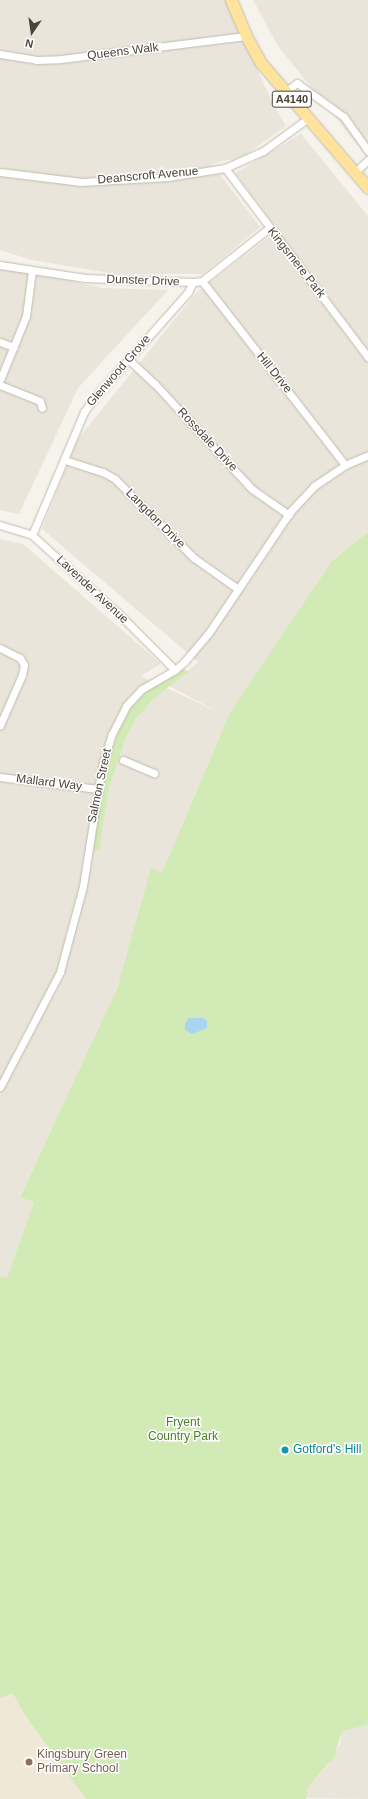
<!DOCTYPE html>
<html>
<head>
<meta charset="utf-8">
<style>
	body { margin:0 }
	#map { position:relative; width:368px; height:1799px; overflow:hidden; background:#f6f3ec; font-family:Helvetica,sans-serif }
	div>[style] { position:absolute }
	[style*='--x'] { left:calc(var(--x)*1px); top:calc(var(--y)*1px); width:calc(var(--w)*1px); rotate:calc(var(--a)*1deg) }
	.residential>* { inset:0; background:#eae5da }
	.education>* { inset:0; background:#efe8d6 }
	.green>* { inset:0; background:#d2eab5 }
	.water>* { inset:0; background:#a9d4f2 }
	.roads { filter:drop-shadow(0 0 1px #c2bbae) drop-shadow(0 0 1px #c2bbae) }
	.minor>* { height:7px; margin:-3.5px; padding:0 3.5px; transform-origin:3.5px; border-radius:3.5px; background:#fff }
	.primary>* { height:11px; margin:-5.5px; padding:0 5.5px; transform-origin:5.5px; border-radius:5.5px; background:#ffe39c }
	.dots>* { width:11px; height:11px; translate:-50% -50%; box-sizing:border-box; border:2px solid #fff; border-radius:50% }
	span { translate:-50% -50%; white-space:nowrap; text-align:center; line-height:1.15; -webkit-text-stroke:3px #fff; paint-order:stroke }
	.shield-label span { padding:1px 3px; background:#fff; border:1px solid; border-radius:3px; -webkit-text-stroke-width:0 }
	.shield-label { font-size:11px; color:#4b4439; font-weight:700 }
	.street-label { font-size:12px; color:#4b4439 }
	.park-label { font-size:12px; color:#4a7f2a }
	.culture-label { font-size:12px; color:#0d838f }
	.left { translate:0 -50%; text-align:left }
	.education-label { font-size:12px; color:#785e54 }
	.north { position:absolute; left:12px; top:12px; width:40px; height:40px; -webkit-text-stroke:3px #fff; paint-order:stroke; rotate:193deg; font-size:11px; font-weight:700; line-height:16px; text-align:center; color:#4b4439 }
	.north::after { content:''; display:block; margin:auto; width:14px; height:18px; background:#4b4439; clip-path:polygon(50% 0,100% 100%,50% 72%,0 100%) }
</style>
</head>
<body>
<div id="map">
	<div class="residential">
		<div style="clip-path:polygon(0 0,226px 0,272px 102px,286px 126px,244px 156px,212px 164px,260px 227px,203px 274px,115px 274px,32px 260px,0 250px)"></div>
		<div style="clip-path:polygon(253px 0,368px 0,368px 158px,278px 46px)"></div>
		<div style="clip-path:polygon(301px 134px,368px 216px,368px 532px,332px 561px,230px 712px,162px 873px,151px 869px,125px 965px,109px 1009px,20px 1196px,34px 1202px,7px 1279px,0 1276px,0 539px,23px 544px,161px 664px,141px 676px,220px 713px,169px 686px,198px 662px,42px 529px,77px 440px,196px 293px,278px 230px,235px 173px)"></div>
		<div style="clip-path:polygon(0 264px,102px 288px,168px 290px,78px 388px,19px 514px,0 510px)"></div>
		<div style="clip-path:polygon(368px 1725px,368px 1799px,306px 1798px,306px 1789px,328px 1765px,340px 1744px,342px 1731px)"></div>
	</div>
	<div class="education">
		<div style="clip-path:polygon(13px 1692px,24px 1714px,86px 1799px,0 1799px,0 1698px)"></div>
	</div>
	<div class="green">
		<div style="clip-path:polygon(368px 532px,368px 1725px,342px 1731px,334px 1757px,308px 1787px,306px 1799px,86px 1799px,24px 1714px,13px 1693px,0 1698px,0 1276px,7px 1278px,34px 1202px,20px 1197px,117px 989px,151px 868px,162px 873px,230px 712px,332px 561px)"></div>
		<div style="clip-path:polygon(184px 669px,188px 672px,153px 699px,136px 719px,126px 737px,109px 787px,99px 851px,93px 850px,100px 791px,123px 717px,136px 700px,152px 687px)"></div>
	</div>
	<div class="water">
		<div style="clip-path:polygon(189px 1018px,203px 1018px,207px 1021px,207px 1028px,192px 1034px,185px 1030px,185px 1023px)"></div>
	</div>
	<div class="roads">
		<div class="minor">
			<div style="--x:0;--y:54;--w:36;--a:9"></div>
			<div style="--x:36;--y:60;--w:25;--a:-2"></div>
			<div style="--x:61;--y:59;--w:186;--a:-7.1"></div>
			<div style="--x:285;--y:92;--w:15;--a:-37"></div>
			<div style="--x:297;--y:83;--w:58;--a:35.9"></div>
			<div style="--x:344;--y:117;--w:42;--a:54.8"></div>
			<div style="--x:225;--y:168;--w:237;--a:52.9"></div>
			<div style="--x:0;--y:172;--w:82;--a:7"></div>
			<div style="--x:81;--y:182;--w:87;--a:-3.3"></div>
			<div style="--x:168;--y:177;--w:58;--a:-9"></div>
			<div style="--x:225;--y:168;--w:42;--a:-24.1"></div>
			<div style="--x:263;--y:151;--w:54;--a:-36"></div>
			<div style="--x:355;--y:172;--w:18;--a:-43"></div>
			<div style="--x:0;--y:265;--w:86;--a:8.7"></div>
			<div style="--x:85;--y:278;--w:108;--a:2.1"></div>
			<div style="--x:193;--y:282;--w:9;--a:-6"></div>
			<div style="--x:202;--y:281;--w:85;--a:-38.3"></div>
			<div style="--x:202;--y:281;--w:233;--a:52.1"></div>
			<div style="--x:0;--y:342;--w:15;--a:20"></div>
			<div style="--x:129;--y:360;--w:35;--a:43"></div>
			<div style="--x:155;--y:384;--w:143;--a:47.3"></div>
			<div style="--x:252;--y:489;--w:45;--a:35.1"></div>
			<div style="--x:0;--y:380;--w:69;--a:-67.9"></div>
			<div style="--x:26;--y:316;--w:45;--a:-82.4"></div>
			<div style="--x:0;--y:385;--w:43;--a:21.8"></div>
			<div style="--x:40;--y:401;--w:7;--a:74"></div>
			<div style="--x:65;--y:460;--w:40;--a:18"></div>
			<div style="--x:103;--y:472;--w:14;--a:30"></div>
			<div style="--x:115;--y:479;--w:112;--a:45"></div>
			<div style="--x:194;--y:558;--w:54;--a:35.2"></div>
			<div style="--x:0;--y:525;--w:34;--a:17"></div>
			<div style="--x:32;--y:535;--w:115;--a:42.2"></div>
			<div style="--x:117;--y:612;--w:82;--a:45"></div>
			<div style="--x:32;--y:535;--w:134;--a:-67.1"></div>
			<div style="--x:84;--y:412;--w:17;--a:-54"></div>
			<div style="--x:94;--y:398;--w:142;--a:-48.4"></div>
			<div style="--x:188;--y:292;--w:11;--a:-63"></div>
			<div style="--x:0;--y:648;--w:22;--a:27"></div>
			<div style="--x:20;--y:658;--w:8;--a:60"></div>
			<div style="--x:24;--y:665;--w:10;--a:101"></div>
			<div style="--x:22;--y:675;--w:55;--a:113.7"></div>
			<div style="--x:123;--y:760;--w:34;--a:23"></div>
			<div style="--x:0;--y:777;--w:99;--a:7"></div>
			<div style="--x:0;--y:1087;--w:130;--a:-62.4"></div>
			<div style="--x:60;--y:972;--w:89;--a:-75"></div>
			<div style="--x:83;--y:886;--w:121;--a:-81"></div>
			<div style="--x:102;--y:766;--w:34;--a:-73"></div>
			<div style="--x:112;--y:734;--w:31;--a:-63"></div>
			<div style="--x:126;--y:706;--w:23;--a:-47"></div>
			<div style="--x:142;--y:689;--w:38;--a:-30"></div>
			<div style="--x:175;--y:670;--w:13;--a:-42"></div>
			<div style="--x:185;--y:661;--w:35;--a:-50"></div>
			<div style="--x:208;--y:634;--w:147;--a:-56.1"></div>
			<div style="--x:290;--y:512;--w:35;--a:-47"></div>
			<div style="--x:314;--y:486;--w:37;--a:-34"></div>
			<div style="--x:345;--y:465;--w:25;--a:-23"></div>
		</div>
		<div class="primary">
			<div style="--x:231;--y:0;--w:39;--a:67"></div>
			<div style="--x:246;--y:36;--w:31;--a:61"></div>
			<div style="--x:261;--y:63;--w:165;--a:49.4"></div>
		</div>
	</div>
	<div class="dots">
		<div style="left:285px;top:1450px;background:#0f9aa8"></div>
		<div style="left:29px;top:1762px;background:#8d6e63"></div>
	</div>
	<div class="shield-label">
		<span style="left:292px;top:99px">A4140</span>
	</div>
	<div class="street-label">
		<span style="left:123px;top:52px;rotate:-7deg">Queens Walk</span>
		<span style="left:148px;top:176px;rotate:-5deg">Deanscroft Avenue</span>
		<span style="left:296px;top:263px;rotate:52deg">Kingsmere Park</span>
		<span style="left:143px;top:281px;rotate:2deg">Dunster Drive</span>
		<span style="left:119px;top:371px;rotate:-49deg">Glenwood Grove</span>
		<span style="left:274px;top:373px;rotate:51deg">Hill Drive</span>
		<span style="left:207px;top:440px;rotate:47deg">Rossdale Drive</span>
		<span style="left:155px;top:519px;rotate:45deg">Langdon Drive</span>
		<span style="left:92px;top:590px;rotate:43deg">Lavender Avenue</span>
		<span style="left:49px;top:783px;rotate:7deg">Mallard Way</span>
		<span style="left:100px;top:786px;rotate:-78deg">Salmon Street</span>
	</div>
	<div class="park-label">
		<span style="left:183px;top:1430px">Fryent<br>Country Park</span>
	</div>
	<div class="culture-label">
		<span class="left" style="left:293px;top:1450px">Gotford's Hill</span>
	</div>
	<div class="education-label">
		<span class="left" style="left:37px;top:1762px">Kingsbury Green<br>Primary School</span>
	</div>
	<div class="north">N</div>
</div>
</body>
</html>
